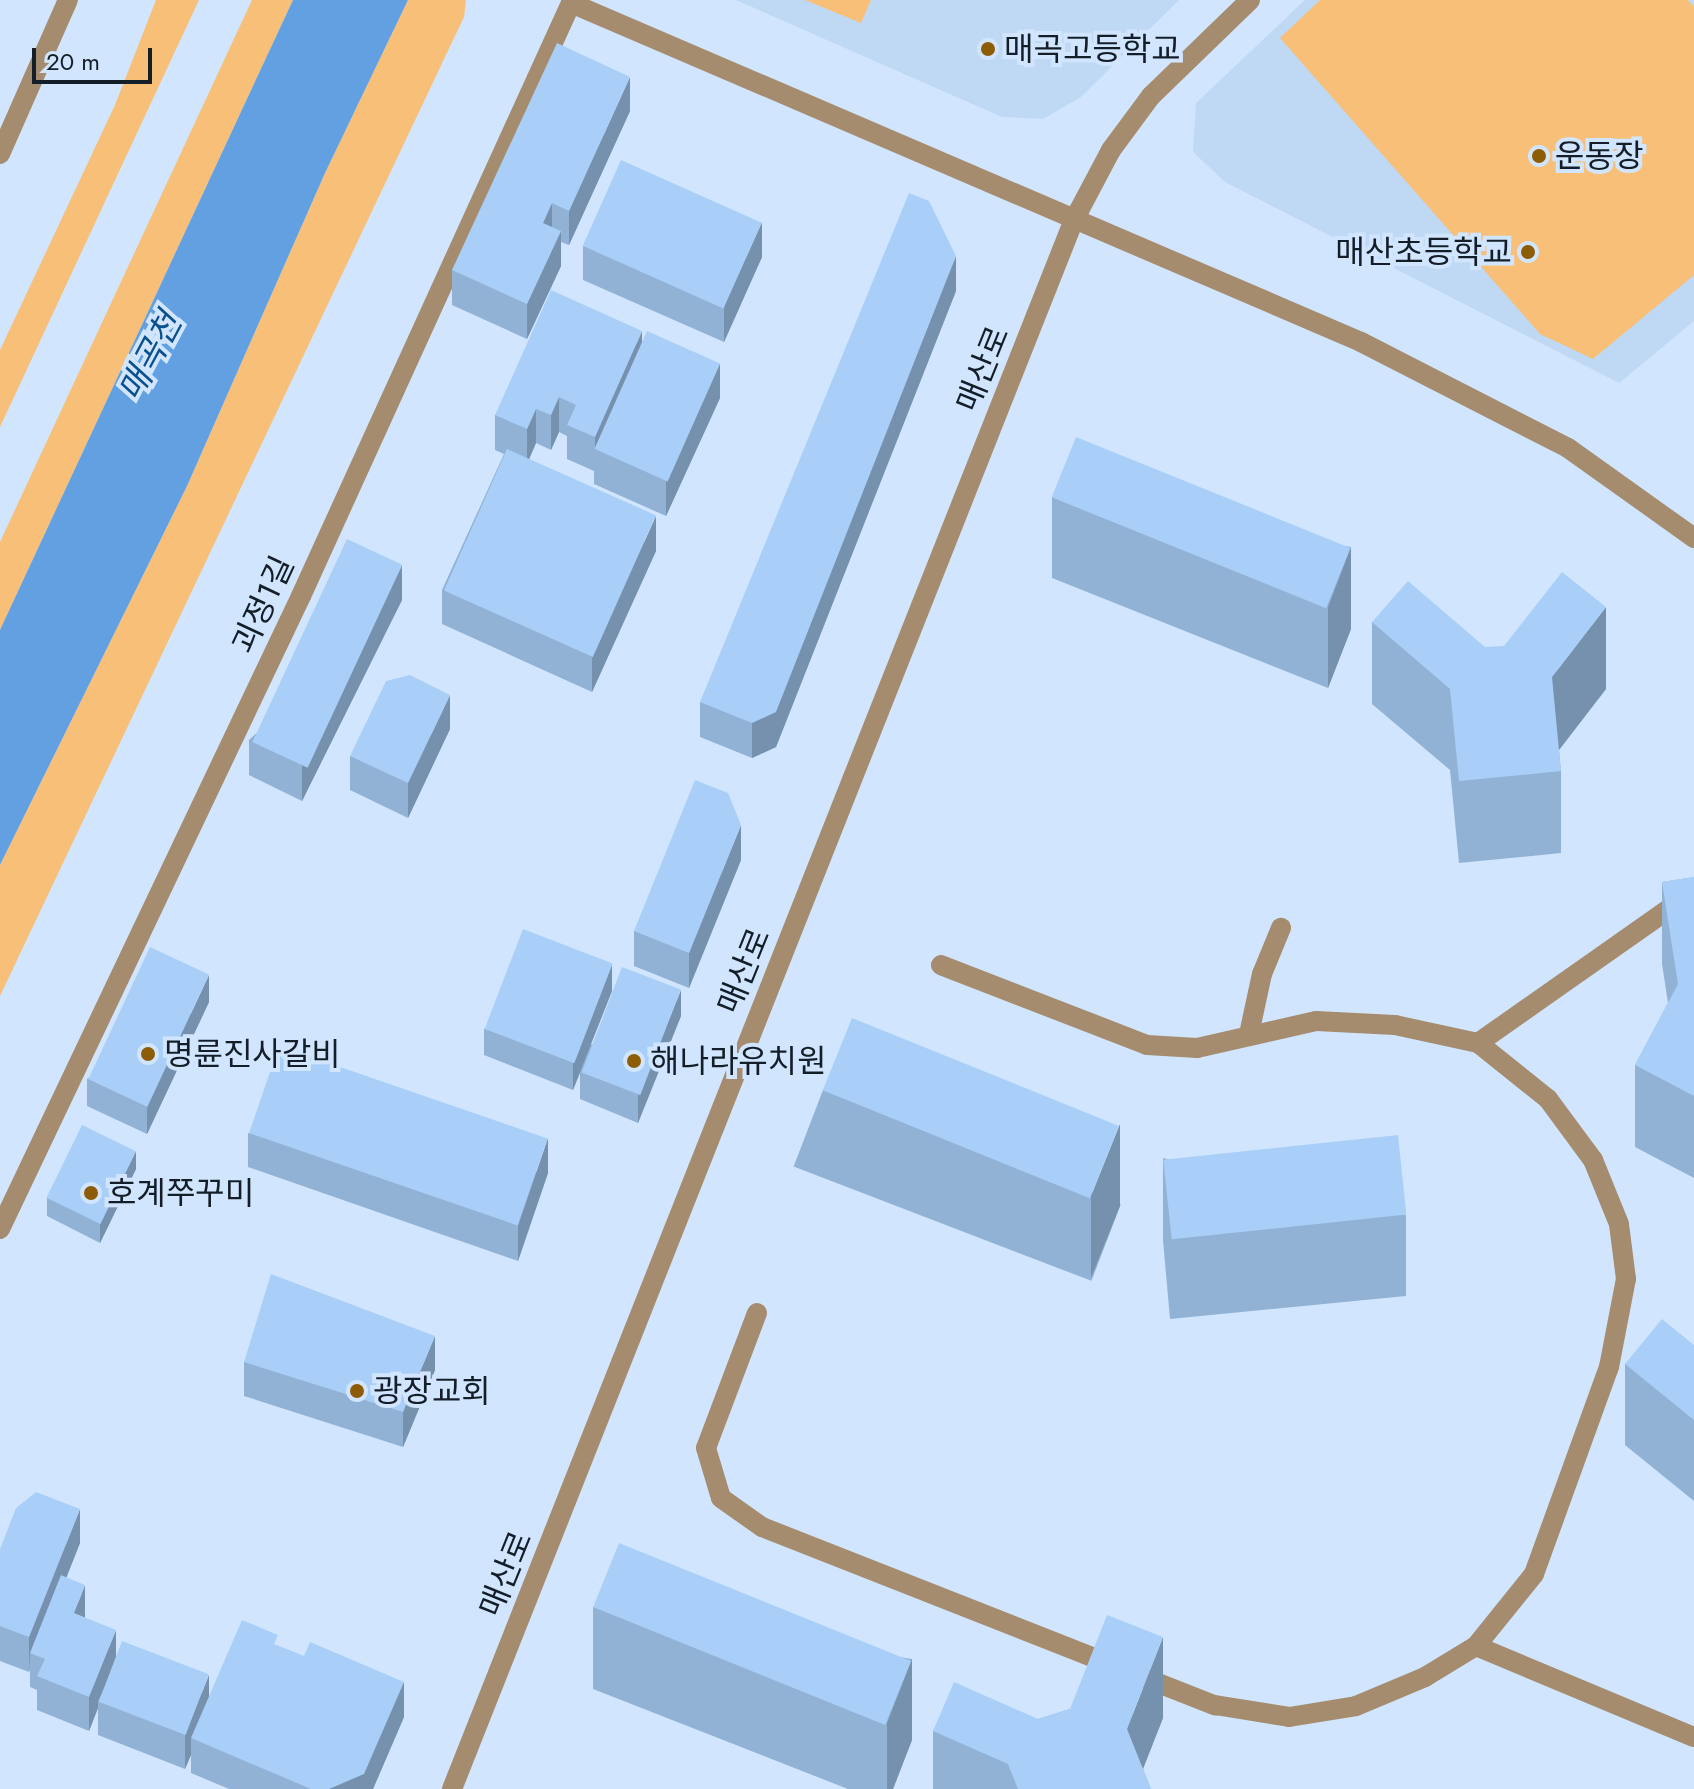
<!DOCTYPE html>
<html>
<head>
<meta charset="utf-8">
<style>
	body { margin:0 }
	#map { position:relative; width:1694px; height:1789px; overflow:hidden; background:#d1e6fe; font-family:Jost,"Noto Sans KR",sans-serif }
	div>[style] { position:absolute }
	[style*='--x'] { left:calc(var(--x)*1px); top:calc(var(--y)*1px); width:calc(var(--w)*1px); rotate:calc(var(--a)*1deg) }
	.built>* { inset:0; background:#bfd8f4 }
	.green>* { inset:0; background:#f7bf77 }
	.water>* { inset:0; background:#62a0e2 }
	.minor>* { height:20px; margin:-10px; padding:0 10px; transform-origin:10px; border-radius:10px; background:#a68c6e }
	.wall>* { inset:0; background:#91b2d5; transform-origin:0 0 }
	.shaded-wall>* { inset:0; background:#7691ae }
	.building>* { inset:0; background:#a9cff8; transform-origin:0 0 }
	.dots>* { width:22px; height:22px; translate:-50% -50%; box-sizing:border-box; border:4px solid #d1e6fe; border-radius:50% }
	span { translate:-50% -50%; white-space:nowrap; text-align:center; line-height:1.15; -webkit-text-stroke:8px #d1e6fe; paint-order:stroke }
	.poi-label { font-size:32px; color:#141e28 }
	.left { translate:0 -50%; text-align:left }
	.right { translate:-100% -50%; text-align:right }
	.street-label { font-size:32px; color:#141e28 }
	.water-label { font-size:34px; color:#0a508c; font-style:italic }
	.scale { position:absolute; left:32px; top:48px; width:120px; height:36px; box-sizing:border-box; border:4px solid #141e28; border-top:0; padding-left:10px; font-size:24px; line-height:28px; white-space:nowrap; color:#141e28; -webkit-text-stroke:6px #d1e6fe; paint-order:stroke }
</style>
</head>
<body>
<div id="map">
	<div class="built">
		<div style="clip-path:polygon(736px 0,1179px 0,1081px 97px,1043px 119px,1002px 117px)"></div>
		<div style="clip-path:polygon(1305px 0,1694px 0,1694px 321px,1619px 383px,1225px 182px,1193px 152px,1196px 103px)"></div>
	</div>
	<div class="green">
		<div style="clip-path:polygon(156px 0,199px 0,0 427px,0 350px,115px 105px)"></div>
		<div style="clip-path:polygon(252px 0,293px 0,0 630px,0 542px)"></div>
		<div style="clip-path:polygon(408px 0,466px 0,464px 17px,0 996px,0 865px,187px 486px,325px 173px)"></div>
		<div style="clip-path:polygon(805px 0,871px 0,861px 23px)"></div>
		<div style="clip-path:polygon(1320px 0,1688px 0,1694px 7px,1694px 275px,1593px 359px,1540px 334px,1280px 38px)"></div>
	</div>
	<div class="water">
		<div style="clip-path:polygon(293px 0,408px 0,325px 173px,187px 486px,0 865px,0 630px)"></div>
	</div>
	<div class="minor">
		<div style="--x:0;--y:154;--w:168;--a:-66.2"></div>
		<div style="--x:1249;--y:1034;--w:61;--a:-77.8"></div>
		<div style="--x:1262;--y:974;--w:50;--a:-67.6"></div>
		<div style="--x:1478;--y:1043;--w:264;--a:-35.1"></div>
		<div style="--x:0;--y:1229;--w:701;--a:-64.57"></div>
		<div style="--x:301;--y:596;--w:652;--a:-65.52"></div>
		<div style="--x:571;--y:3;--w:860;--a:23.22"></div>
		<div style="--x:1361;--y:342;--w:233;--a:27.1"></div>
		<div style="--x:1568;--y:448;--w:155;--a:35.5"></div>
		<div style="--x:757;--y:1313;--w:144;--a:110.7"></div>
		<div style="--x:706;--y:1448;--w:52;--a:73.3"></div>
		<div style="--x:721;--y:1498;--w:50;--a:35.3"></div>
		<div style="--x:762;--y:1527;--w:487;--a:21.5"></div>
		<div style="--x:1215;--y:1705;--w:75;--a:9.2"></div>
		<div style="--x:1289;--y:1717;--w:68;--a:-9.3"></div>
		<div style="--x:1356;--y:1706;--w:75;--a:-22.8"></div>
		<div style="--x:1425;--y:1677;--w:60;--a:-31.3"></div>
		<div style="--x:1476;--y:1646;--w:92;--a:-51.1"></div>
		<div style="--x:1534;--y:1574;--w:220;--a:-70.1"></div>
		<div style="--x:1609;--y:1367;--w:90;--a:-79.1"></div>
		<div style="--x:1626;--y:1279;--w:55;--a:-97.3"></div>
		<div style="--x:1619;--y:1224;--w:69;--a:-112.1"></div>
		<div style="--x:1593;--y:1160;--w:76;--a:-126.4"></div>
		<div style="--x:1548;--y:1099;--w:90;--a:-141.3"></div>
		<div style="--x:1478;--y:1043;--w:85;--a:-167.8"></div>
		<div style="--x:1395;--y:1025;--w:79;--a:-177.1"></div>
		<div style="--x:1316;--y:1021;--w:122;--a:167.2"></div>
		<div style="--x:1197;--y:1048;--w:50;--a:-176.6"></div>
		<div style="--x:1147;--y:1045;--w:221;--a:-158.8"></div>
		<div style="--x:1476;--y:1646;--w:236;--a:22.7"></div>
		<div style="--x:452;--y:1789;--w:1688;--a:-68.38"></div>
		<div style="--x:1074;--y:220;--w:79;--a:-62.1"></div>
		<div style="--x:1111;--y:150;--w:67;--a:-53.5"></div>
		<div style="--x:1151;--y:96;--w:138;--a:-44.1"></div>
	</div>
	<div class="wall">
		<div style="clip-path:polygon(630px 111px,569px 245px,561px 242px,561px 266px,527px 339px,452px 305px,452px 270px)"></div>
		<div style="clip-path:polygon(583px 246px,762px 257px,724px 342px,583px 280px)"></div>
		<div style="clip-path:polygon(956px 291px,776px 747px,752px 758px,700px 737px,700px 702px)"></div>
		<div style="clip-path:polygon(642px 342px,720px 398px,666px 516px,594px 484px,594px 471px,567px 459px,567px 436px,559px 432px,551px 450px,536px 443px,529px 459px,656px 551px,592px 692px,442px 624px,442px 590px,504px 454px,495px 450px,495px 415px)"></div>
		<div style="clip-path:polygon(1052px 497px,1351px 547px,1351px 629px,1328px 688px,1052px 578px)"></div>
		<div style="clip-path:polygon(402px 600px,302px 801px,249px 775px,249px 740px)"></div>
		<div style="clip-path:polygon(1372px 622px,1485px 647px,1606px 689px,1559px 750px,1561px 771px,1561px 853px,1459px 863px,1450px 770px,1372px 704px)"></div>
		<div style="clip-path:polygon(450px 729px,408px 818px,350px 790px,350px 756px)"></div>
		<div style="clip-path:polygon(741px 860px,689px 988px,634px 966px,634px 931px)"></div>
		<div style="clip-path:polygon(1694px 877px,1694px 1178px,1635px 1147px,1635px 1065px,1668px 1003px,1662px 964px,1662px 882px)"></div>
		<div style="clip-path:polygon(612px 991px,590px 1045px,681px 1016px,638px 1123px,580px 1099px,580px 1073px,573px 1090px,484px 1055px,484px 1029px)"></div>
		<div style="clip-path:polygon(209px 1002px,147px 1134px,87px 1106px,87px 1079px)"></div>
		<div style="left:823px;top:1090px;width:319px;height:82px;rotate:21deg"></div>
		<div style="clip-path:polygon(248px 1133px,548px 1173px,518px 1261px,248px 1167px)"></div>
		<div style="clip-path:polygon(1163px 1158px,1406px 1215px,1406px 1296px,1170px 1319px,1163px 1240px)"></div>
		<div style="clip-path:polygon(136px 1169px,100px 1243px,47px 1216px,47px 1198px)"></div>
		<div style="clip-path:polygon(1694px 1345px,1694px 1501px,1625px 1445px,1625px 1364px)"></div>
		<div style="clip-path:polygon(244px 1362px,435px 1370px,403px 1447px,244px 1396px)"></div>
		<div style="clip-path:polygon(80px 1543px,66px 1577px,85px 1618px,116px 1656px,209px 1697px,278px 1646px,404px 1717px,373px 1789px,229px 1789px,191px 1773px,191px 1755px,185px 1769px,98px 1735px,98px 1708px,89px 1731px,37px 1710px,37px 1690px,30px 1687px,30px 1670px,29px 1672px,0 1661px,0 1549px)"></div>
		<div style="clip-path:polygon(593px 1607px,912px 1659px,912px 1740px,893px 1789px,848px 1789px,593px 1689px)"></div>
		<div style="clip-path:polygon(1070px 1709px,1163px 1718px,1143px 1769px,1151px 1789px,933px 1789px,933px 1731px,1038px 1719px)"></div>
	</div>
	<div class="shaded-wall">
		<div style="clip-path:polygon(630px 77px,630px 111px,569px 245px,569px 211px)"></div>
		<div style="clip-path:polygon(552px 203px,552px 238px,543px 223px)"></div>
		<div style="clip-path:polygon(762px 222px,762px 257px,724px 342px,724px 307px)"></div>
		<div style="clip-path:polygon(561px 231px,561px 266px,527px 339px,527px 304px)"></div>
		<div style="clip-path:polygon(956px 256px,956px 291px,776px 747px,752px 758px,752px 723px)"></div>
		<div style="clip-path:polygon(642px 331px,642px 365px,595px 450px,595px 437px)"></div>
		<div style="clip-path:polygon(720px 363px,720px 398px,666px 516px,666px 482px)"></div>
		<div style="clip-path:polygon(559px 397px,559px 432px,551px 450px,551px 415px)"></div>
		<div style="clip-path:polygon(536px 409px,536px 443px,527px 464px,527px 429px)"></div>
		<div style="clip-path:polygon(656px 516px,656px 551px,592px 692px,592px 658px)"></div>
		<div style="clip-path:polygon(1351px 547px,1351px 629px,1328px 688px,1328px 607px)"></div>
		<div style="clip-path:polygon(402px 565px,402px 600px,302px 801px,302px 766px)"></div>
		<div style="clip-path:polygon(1606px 607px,1606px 689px,1552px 759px,1552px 677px)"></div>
		<div style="clip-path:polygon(450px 695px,450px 729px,408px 818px,408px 783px)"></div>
		<div style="clip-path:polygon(741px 825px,741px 860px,689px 988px,689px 953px)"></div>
		<div style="clip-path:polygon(612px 964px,612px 991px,573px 1090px,573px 1063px)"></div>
		<div style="clip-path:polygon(209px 975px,209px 1002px,147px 1134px,147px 1108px)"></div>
		<div style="clip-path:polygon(681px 990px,681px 1016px,638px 1123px,638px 1096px)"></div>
		<div style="clip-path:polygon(1120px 1124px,1120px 1206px,1091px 1278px,1091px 1196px)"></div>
		<div style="clip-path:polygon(548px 1138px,548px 1173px,518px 1261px,518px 1226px)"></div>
		<div style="clip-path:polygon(136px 1151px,136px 1169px,100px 1243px,100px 1224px)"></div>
		<div style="clip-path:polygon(435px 1336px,435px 1370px,403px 1447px,403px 1412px)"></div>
		<div style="clip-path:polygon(80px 1509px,80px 1543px,36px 1655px,30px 1653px,29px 1672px,29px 1637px)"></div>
		<div style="clip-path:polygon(85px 1585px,85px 1620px,74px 1613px)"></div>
		<div style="clip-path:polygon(116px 1630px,116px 1665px,98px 1701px,98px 1708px,89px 1731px,89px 1697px)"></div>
		<div style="clip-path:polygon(1163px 1637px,1163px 1718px,1135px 1789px,1127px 1729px)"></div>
		<div style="clip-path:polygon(912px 1659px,912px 1740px,893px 1789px,887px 1789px,887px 1723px)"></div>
		<div style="clip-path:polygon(209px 1675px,209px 1709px,191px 1738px,191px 1755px,185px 1769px,185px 1735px)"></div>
		<div style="clip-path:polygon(404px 1682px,404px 1717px,373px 1789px,329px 1789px)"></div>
	</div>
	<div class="building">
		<div style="clip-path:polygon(557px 43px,630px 77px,569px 211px,552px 203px,543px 223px,561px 231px,527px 304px,452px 270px)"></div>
		<div style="left:621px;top:160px;width:154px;height:94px;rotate:24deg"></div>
		<div style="clip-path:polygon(909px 193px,929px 201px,956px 256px,776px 712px,752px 723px,700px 702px)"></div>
		<div style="clip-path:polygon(551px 290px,642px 331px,595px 437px,567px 425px,576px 405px,559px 397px,551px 415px,536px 409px,527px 429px,495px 415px)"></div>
		<div style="left:647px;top:331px;width:80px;height:129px;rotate:24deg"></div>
		<div style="left:1076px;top:437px;width:296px;height:65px;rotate:22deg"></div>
		<div style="left:507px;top:449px;width:163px;height:155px;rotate:24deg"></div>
		<div style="left:347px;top:539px;width:61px;height:224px;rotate:25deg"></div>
		<div style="clip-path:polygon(1562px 572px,1606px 607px,1552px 677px,1561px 771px,1459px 781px,1450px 689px,1372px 622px,1408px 581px,1485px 647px,1504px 646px)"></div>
		<div style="clip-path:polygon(410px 675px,450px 695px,408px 783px,350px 756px,386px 681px)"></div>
		<div style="clip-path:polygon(695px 780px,728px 793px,741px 825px,689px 953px,634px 931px)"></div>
		<div style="clip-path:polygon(1694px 877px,1694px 1096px,1635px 1065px,1678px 984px,1662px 882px)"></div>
		<div style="left:523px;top:929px;width:96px;height:107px;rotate:21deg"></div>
		<div style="left:150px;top:947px;width:65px;height:146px;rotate:25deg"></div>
		<div style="left:622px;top:967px;width:63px;height:113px;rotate:21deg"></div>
		<div style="left:852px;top:1018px;width:288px;height:78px;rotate:22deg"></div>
		<div style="left:279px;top:1046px;width:284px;height:92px;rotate:19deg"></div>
		<div style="left:82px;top:1125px;width:60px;height:81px;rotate:26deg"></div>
		<div style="left:1398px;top:1135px;width:80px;height:236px;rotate:84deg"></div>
		<div style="clip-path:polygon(271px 1274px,435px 1336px,403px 1412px,244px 1362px)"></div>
		<div style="clip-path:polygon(1662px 1319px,1694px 1345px,1694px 1420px,1625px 1364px)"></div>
		<div style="clip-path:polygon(36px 1492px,80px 1509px,29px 1637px,0 1626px,0 1549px,16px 1508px)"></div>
		<div style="left:619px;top:1543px;width:315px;height:69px;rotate:22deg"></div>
		<div style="clip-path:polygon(61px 1575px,85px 1585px,74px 1613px,116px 1630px,89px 1697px,37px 1676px,45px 1659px,30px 1653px)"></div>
		<div style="clip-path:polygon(1107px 1615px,1163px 1637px,1127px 1729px,1151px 1789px,1018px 1789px,1008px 1764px,933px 1731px,954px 1682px,1038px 1719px,1070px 1709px)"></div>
		<div style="clip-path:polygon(242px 1620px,278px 1635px,274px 1644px,304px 1656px,310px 1642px,404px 1682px,364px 1774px,329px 1789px,311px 1789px,191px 1738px)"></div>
		<div style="left:122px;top:1641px;width:93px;height:65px;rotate:21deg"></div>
	</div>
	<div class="dots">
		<div style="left:988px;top:49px;background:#8d5c06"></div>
		<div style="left:1539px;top:156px;background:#8d5c06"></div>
		<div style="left:1528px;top:252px;background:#8d5c06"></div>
		<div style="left:148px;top:1054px;background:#8d5c06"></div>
		<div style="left:634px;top:1061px;background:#8d5c06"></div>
		<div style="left:91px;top:1193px;background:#8d5c06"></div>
		<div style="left:357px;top:1391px;background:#8d5c06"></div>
	</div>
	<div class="poi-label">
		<span class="left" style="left:1004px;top:49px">매곡고등학교</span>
		<span class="left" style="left:1555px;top:156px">운동장</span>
		<span class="right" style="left:1512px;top:252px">매산초등학교</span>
		<span class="left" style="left:164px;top:1054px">명륜진사갈비</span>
		<span class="left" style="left:650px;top:1061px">해나라유치원</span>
		<span class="left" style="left:107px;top:1193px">호계쭈꾸미</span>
		<span class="left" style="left:373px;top:1391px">광장교회</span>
	</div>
	<div class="street-label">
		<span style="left:983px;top:369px;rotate:-68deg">매산로</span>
		<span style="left:263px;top:605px;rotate:-65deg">괴정1길</span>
		<span style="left:744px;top:971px;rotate:-68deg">매산로</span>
		<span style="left:506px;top:1574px;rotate:-68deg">매산로</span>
	</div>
	<div class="water-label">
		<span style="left:150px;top:357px;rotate:-62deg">매곡천</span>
	</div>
	<div class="scale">20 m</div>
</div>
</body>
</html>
